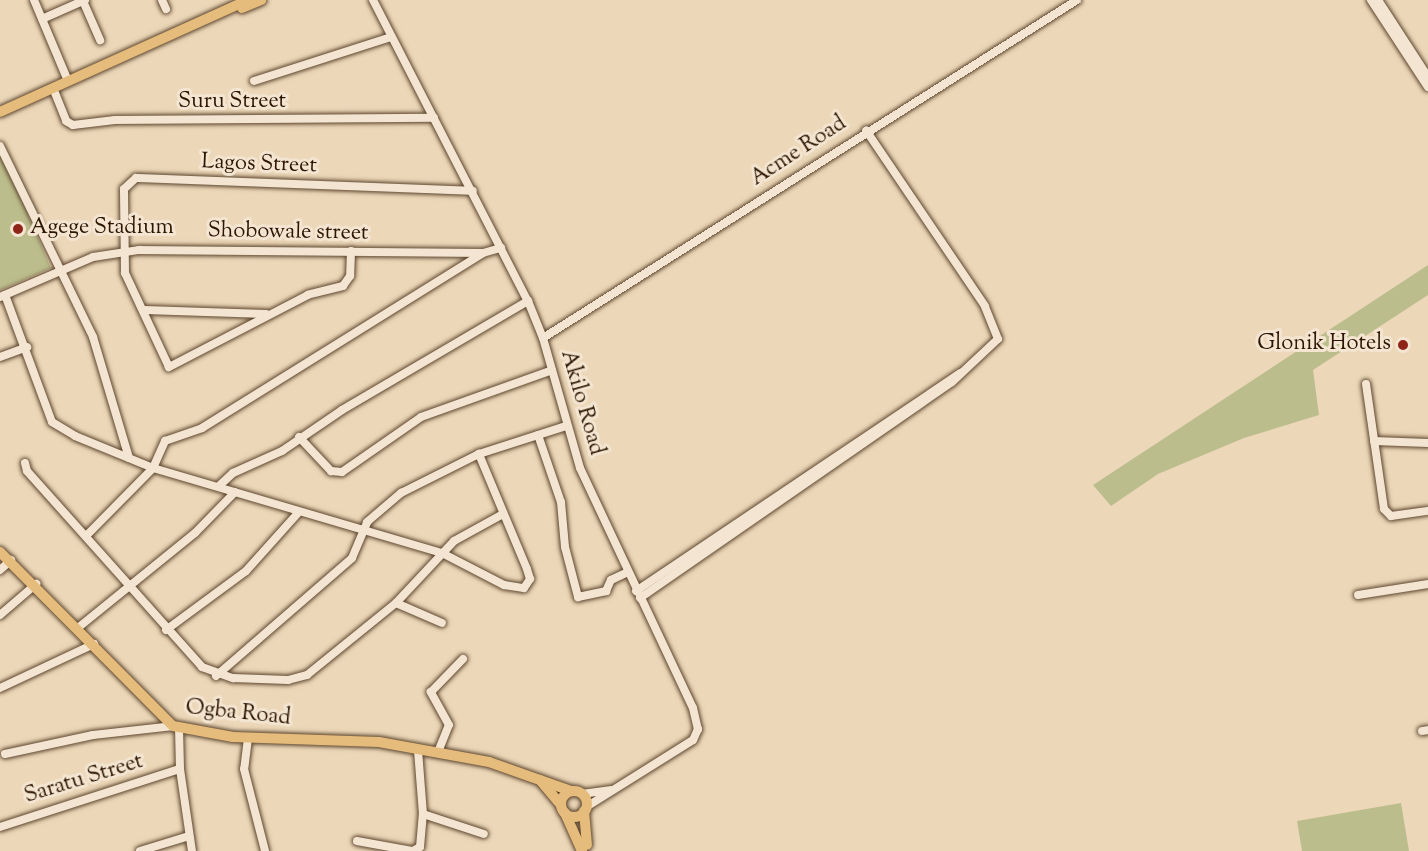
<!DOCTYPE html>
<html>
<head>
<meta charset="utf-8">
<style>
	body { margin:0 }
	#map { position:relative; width:1428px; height:851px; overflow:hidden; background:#ecd7b8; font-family:"Sorts Mill Goudy",serif }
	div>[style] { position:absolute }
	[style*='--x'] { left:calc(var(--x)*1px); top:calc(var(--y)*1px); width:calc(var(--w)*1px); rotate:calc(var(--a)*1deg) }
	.green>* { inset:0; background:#bcbd8c }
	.roads { filter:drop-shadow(0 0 2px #5d462e) drop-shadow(0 0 2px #5d462e) }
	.minor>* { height:8px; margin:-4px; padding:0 4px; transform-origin:4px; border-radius:4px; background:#f3e5d1 }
	.major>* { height:10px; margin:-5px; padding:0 5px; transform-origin:5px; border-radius:5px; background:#e6bc7c }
	.major>.ring { margin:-5px; padding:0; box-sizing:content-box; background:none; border:10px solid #e6bc7c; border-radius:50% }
	.dots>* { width:16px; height:16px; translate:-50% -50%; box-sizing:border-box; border:3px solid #f3e5d1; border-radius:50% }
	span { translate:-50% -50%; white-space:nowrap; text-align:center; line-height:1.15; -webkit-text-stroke:6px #f3e5d1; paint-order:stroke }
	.street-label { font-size:22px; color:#2d1600 }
	.poi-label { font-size:22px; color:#2d1600 }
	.left { translate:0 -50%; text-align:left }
	.right { translate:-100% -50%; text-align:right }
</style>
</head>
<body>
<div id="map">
	<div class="green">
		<div style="clip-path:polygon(0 150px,51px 268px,0 290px)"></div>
		<div style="clip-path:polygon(1428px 265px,1428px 295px,1313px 370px,1319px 415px,1244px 438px,1158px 474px,1111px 506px,1093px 485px)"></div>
		<div style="clip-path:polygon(1401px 803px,1409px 851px,1302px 851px,1297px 821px)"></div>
	</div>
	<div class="roads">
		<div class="minor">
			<div style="--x:34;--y:0;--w:88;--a:67.2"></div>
			<div style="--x:162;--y:0;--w:10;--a:66"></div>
			<div style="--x:373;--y:0;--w:339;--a:62.8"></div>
			<div style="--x:528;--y:301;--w:40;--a:68"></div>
			<div style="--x:543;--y:338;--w:135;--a:74.1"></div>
			<div style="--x:580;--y:468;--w:265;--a:64.8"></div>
			<div style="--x:693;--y:708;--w:22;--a:77"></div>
			<div style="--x:698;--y:729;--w:12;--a:114"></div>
			<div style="--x:693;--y:740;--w:126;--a:147.9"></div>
			<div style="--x:1371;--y:0;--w:104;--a:56.8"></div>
			<div style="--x:1378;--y:0;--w:92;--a:57"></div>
			<div style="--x:83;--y:1;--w:43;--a:66.4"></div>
			<div style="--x:42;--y:19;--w:47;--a:-23.8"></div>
			<div style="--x:254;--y:81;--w:144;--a:-17.8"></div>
			<div style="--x:53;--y:88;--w:35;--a:68"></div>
			<div style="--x:66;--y:121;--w:8;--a:30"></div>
			<div style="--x:73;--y:125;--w:42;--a:-6.8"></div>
			<div style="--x:115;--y:120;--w:319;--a:-0.4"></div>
			<div style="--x:0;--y:146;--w:212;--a:64"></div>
			<div style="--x:93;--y:337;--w:126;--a:73.4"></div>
			<div style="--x:351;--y:251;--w:25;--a:92"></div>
			<div style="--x:350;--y:276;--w:12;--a:125"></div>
			<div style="--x:343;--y:286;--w:36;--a:166"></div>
			<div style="--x:308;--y:295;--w:157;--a:152.6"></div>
			<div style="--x:169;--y:367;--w:104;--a:-115.1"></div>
			<div style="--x:125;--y:273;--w:84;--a:-90.7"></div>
			<div style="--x:124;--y:189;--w:16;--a:-43"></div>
			<div style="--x:136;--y:178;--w:337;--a:2.2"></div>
			<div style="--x:5;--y:295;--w:135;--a:69.7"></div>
			<div style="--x:52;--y:422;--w:27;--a:31"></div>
			<div style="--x:75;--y:436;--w:84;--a:22.3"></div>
			<div style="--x:153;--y:468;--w:301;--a:16.4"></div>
			<div style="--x:442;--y:553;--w:70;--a:27.3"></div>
			<div style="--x:504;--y:585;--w:20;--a:9"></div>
			<div style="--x:524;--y:588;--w:11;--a:-56"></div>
			<div style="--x:530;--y:579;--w:10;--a:-107"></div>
			<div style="--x:527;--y:569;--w:125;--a:-112.7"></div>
			<div style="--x:0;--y:297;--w:101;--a:-23.3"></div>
			<div style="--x:93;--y:257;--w:47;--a:-8.7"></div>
			<div style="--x:139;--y:250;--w:343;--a:0.5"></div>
			<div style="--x:145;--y:310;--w:121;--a:1.9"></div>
			<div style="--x:543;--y:338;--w:632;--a:-32.33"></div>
			<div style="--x:0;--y:357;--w:29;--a:-20"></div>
			<div style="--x:1366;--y:384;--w:126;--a:81.8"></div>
			<div style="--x:1384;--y:509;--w:10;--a:45"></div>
			<div style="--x:1391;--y:516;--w:37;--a:-8"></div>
			<div style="--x:538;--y:435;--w:71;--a:71.1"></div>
			<div style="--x:561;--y:502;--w:45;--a:84.9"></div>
			<div style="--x:565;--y:547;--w:52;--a:75.4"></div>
			<div style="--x:578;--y:597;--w:29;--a:-12"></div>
			<div style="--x:606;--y:591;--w:12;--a:-66"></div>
			<div style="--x:611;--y:580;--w:19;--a:-25"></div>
			<div style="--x:299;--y:437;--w:47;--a:46.7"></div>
			<div style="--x:331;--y:471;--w:11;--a:5"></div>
			<div style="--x:342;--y:472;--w:96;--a:-34.8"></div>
			<div style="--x:421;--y:417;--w:139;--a:-19.7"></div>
			<div style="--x:1374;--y:441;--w:54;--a:2.1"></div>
			<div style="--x:25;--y:463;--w:8;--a:76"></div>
			<div style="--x:27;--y:471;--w:263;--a:48.2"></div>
			<div style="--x:202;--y:667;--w:33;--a:20"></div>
			<div style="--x:233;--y:678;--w:55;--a:2.1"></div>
			<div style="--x:288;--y:680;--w:20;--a:-15"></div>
			<div style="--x:307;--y:675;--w:114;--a:-39"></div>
			<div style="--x:396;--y:603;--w:85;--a:-46.9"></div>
			<div style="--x:454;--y:541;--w:56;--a:-28.9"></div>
			<div style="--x:219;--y:486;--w:19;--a:-43"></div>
			<div style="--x:233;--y:473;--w:54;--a:-24.2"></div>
			<div style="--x:282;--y:451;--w:73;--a:-34.3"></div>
			<div style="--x:342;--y:410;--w:216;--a:-30.4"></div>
			<div style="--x:87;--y:535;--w:94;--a:-45.4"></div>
			<div style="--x:153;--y:468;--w:30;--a:-66"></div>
			<div style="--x:165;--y:441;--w:39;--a:-19"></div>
			<div style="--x:202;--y:428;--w:331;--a:-31.9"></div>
			<div style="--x:483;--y:253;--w:19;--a:-16"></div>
			<div style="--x:0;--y:570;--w:15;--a:-42"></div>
			<div style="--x:636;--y:591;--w:391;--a:-33.9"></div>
			<div style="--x:1358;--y:595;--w:71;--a:-8.9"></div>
			<div style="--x:640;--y:598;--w:379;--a:-34.7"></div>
			<div style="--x:952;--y:382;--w:63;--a:-43.1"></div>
			<div style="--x:998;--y:339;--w:35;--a:-112"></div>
			<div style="--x:985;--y:306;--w:212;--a:-124.1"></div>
			<div style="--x:396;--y:603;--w:50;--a:23.5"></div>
			<div style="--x:0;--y:615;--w:48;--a:-40.7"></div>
			<div style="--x:79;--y:627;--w:149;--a:-39"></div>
			<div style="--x:195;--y:533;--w:57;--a:-45.7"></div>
			<div style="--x:166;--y:630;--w:99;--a:-36.4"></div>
			<div style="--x:246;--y:571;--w:78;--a:-48.1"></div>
			<div style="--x:216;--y:676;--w:180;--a:-40.9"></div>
			<div style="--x:352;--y:558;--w:39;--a:-67"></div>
			<div style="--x:367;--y:522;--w:45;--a:-40.5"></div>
			<div style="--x:401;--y:493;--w:87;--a:-26.6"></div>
			<div style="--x:479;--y:454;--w:91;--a:-17.8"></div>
			<div style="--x:0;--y:688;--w:104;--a:-25.1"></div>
			<div style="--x:179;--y:728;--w:41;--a:88.6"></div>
			<div style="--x:180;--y:769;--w:83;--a:81.7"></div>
			<div style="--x:1422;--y:731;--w:6;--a:-9"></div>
			<div style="--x:248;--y:738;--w:31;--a:97"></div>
			<div style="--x:244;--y:769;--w:85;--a:75.6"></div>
			<div style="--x:438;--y:752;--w:29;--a:-68"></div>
			<div style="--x:449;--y:725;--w:38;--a:-119"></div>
			<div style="--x:431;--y:692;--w:46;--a:-45.9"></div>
			<div style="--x:5;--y:754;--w:90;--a:-12.2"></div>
			<div style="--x:93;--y:735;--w:81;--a:-6.4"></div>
			<div style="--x:582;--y:794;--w:28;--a:-8"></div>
			<div style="--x:423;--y:814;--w:64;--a:18.2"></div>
			<div style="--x:0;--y:827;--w:189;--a:-17.9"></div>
			<div style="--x:357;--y:841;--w:56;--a:10.3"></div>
			<div style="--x:140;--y:851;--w:51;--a:-17"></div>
			<div style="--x:413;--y:851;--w:8;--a:-30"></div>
			<div style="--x:420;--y:847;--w:33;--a:-85"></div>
			<div style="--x:423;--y:814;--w:63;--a:-94.5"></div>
		</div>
		<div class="major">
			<div style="--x:242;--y:8;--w:21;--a:-23"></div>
			<div style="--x:0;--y:112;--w:272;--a:-24.3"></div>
			<div style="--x:0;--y:552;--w:245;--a:45.2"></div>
			<div style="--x:173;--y:726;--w:61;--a:10.4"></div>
			<div style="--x:233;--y:737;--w:146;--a:2"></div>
			<div style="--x:379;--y:742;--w:112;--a:10.3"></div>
			<div style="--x:489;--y:762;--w:87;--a:19.5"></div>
			<div style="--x:540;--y:780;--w:33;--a:50"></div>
			<div class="ring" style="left:561px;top:791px;width:16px;height:16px"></div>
			<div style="--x:584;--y:811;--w:34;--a:85"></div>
			<div style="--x:565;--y:813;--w:42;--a:65.9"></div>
		</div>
	</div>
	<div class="dots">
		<div style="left:18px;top:229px;background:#8f2418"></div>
		<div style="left:1403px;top:345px;background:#8f2418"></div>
	</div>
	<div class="street-label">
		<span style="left:232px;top:103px">Suru Street</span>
		<span style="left:799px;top:152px;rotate:-33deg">Acme Road</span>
		<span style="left:259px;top:165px;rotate:2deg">Lagos Street</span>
		<span style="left:288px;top:233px;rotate:1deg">Shobowale street</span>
		<span style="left:581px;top:403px;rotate:74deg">Akilo Road</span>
		<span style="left:238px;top:714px;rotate:6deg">Ogba Road</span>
		<span style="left:84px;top:780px;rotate:-17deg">Saratu Street</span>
	</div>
	<div class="poi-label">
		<span class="left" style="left:30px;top:229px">Agege Stadium</span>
		<span class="right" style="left:1391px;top:345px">Glonik Hotels</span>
	</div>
</div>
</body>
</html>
